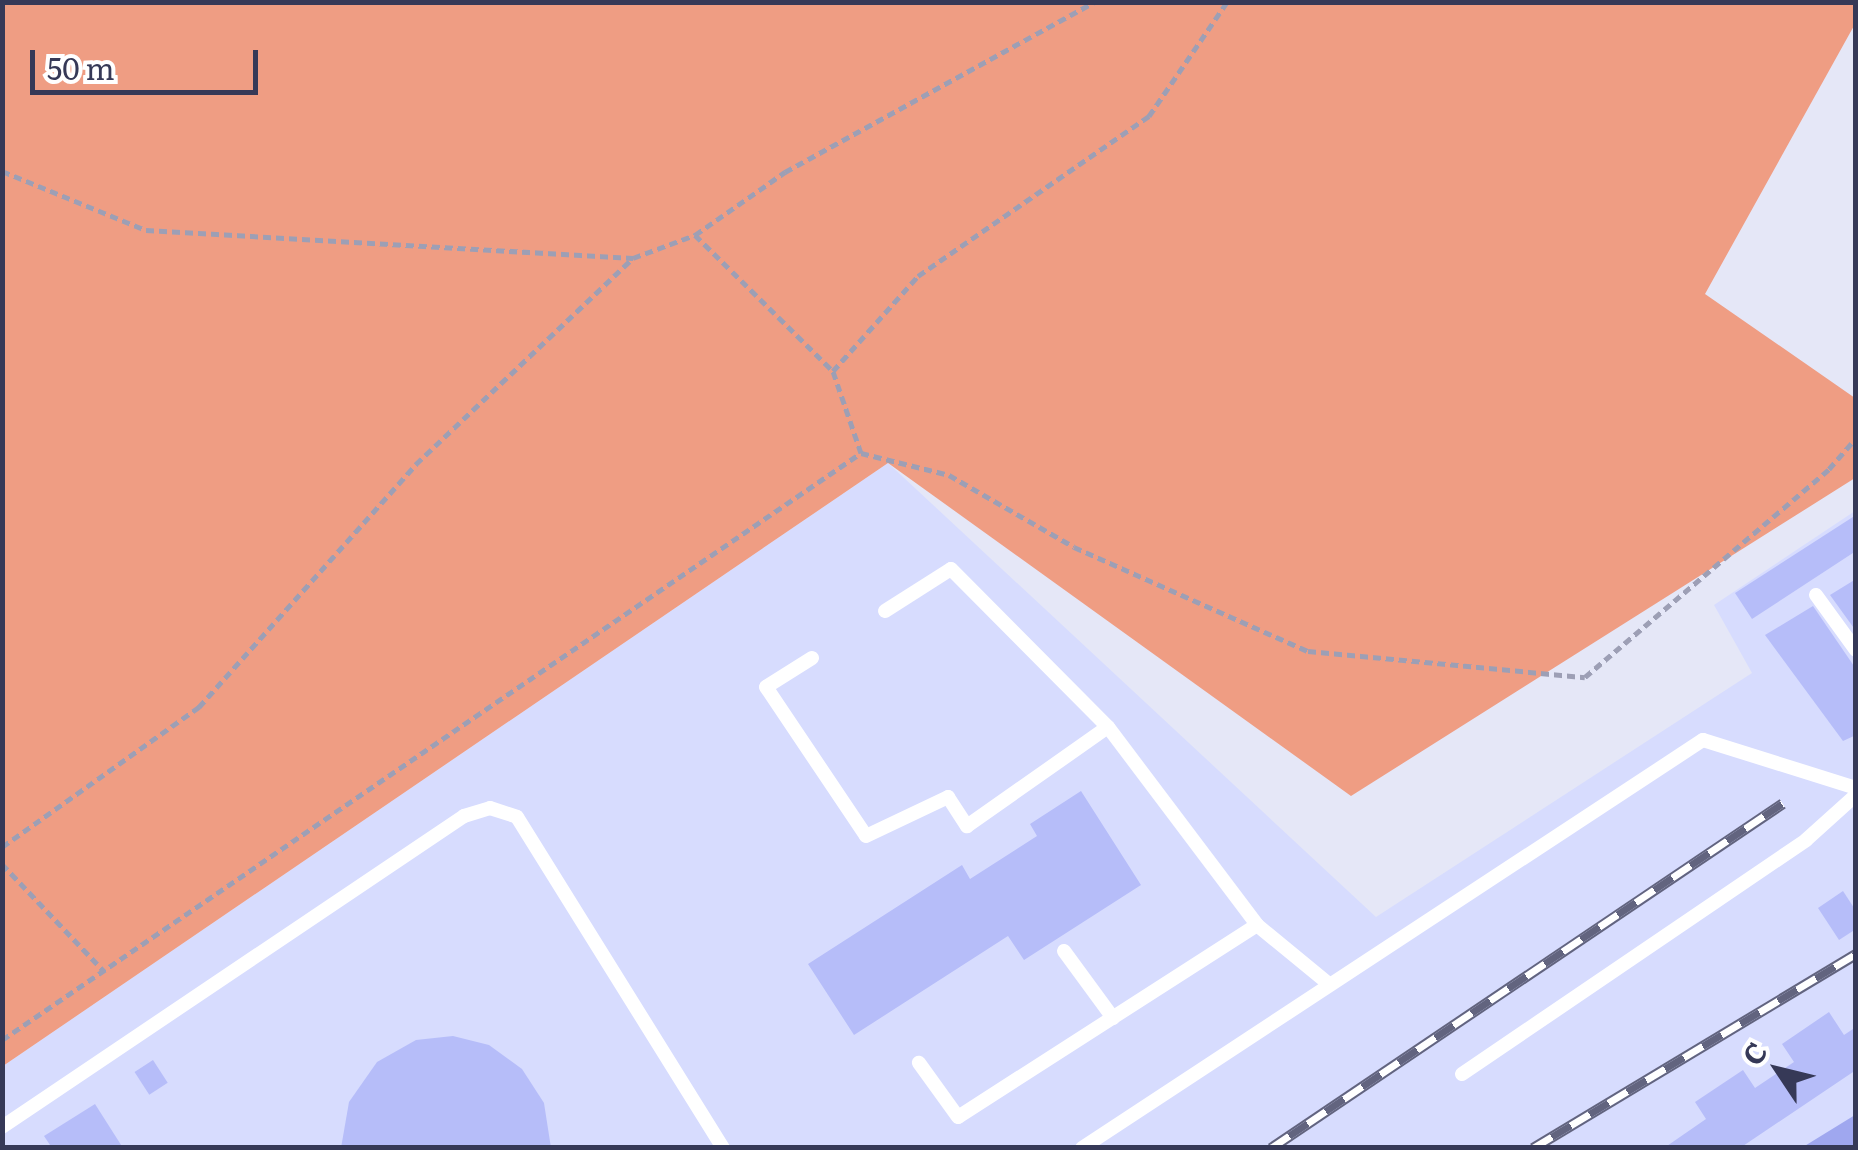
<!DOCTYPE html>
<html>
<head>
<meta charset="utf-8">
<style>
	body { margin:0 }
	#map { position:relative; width:1858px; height:1150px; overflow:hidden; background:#e5e7f7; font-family:Literata,serif }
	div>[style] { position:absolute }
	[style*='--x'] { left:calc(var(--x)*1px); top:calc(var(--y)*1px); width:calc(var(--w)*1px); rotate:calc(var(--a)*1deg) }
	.built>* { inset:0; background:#d7dcfe }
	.forest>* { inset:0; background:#ef9d83 }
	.water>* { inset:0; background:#9fa7ef }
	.building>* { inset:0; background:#b6bdf9; transform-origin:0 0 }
	.path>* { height:5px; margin-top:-2.5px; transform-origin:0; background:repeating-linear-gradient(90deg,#9d9fb5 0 8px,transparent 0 13px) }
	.lane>* { height:14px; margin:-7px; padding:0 7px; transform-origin:7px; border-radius:7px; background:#fff }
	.rail>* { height:11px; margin-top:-5.5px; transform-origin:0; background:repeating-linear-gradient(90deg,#fff 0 22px,#62647f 0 44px); box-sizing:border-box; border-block:2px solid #62647f }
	span { translate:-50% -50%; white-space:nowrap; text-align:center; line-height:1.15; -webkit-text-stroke:8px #fff; paint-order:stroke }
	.frame { position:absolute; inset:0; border:5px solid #363957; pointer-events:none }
	.north { position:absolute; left:1728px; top:1020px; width:100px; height:100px; -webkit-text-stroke:8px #fff; paint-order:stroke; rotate:305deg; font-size:28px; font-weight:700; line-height:40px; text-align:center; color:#363957 }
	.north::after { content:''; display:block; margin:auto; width:35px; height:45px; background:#363957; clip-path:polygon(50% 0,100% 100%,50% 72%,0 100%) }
	.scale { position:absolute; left:30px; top:50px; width:228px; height:45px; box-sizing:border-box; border:5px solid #363957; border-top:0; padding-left:12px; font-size:30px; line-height:35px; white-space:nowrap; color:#363957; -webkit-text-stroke:8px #fff; paint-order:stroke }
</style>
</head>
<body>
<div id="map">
	<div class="built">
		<div style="clip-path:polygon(888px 463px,1376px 917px,1752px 673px,1714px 605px,1855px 511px,1855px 1147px,3px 1148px,3px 1066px)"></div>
	</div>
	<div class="forest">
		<div style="clip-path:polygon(3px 2px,1855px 3px,1855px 24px,1705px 294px,1855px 398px,1855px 478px,1351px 796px,888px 463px,3px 1066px)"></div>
	</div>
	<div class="water">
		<div style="clip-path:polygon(1855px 1115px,1855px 1147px,1803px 1147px)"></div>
	</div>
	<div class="building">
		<div style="clip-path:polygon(1856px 515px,1856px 551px,1752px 619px,1735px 593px)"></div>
		<div style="clip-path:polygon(1856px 579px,1856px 631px,1830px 595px)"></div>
		<div style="clip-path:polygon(1813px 606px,1856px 669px,1856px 735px,1843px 741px,1765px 635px)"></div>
		<div style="clip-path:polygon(1081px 791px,1141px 885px,1024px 960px,1008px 936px,854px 1035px,808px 964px,962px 865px,970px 879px,1037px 836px,1030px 824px)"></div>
		<div style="clip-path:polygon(1843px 891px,1856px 911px,1856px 929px,1839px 940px,1818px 908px)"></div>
		<div style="clip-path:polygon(1829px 1012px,1844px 1035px,1856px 1027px,1856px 1070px,1740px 1148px,1664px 1148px,1706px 1119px,1695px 1102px,1743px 1070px,1755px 1088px,1794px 1062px,1782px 1044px)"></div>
		<div style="clip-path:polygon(453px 1036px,489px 1045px,522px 1069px,544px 1103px,551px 1148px,341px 1148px,349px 1102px,377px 1062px,416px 1040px)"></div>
		<div style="left:153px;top:1060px;width:27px;height:22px;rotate:57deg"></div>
		<div style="clip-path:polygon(95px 1104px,123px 1148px,52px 1148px,44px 1136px)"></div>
	</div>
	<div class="path">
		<div style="--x:2;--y:171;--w:156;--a:22.3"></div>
		<div style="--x:146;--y:230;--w:488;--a:3.3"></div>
		<div style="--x:695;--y:235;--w:110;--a:-35"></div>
		<div style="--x:785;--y:172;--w:353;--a:-28.8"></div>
		<div style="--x:861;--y:453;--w:87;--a:-108.9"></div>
		<div style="--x:833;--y:371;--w:127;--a:-48.2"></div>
		<div style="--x:918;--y:276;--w:281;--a:-34.7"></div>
		<div style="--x:1149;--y:116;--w:138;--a:-55.6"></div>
		<div style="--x:2;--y:847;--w:242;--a:-35.4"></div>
		<div style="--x:199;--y:707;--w:326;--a:-48.2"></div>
		<div style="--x:416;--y:464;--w:299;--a:-43.5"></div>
		<div style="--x:633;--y:258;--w:66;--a:-20.4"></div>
		<div style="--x:695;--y:235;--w:194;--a:44.6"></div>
		<div style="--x:2;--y:864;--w:148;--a:46.4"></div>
		<div style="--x:2;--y:1040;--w:1040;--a:-34.35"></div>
		<div style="--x:861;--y:453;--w:91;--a:14"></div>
		<div style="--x:949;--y:475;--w:144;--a:29.9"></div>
		<div style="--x:1074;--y:547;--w:256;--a:24"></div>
		<div style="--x:1308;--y:651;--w:278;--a:5.4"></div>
		<div style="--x:1585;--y:677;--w:321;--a:-40.4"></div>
		<div style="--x:1829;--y:469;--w:41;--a:-48.9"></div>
	</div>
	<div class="lane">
		<div style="--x:1816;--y:595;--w:68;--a:54"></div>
		<div style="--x:885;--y:611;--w:78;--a:-32.5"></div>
		<div style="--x:951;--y:569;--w:223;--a:45.2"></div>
		<div style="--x:812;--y:658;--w:54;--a:147.8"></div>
		<div style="--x:766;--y:687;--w:179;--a:56.1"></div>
		<div style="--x:866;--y:836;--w:91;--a:-25.4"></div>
		<div style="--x:948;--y:797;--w:35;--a:57"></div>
		<div style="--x:967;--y:826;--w:172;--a:-35.1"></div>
		<div style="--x:1108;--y:727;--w:248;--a:53"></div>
		<div style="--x:1257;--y:925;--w:355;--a:147.3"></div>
		<div style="--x:958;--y:1117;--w:67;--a:-125.8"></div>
		<div style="--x:1257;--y:925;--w:94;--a:39.4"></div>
		<div style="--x:1064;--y:951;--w:83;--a:53.8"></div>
		<div style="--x:1462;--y:1074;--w:416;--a:-34.2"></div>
		<div style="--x:1806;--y:840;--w:67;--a:-42"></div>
		<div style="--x:2;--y:1127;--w:557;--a:-33.95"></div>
		<div style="--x:464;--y:816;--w:27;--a:-17"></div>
		<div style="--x:490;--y:808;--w:28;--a:18"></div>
		<div style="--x:517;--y:817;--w:390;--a:58.1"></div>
		<div style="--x:1082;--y:1148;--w:743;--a:-33.31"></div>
		<div style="--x:1703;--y:740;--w:160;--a:17.4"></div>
	</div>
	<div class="rail">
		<div style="--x:1271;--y:1148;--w:617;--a:-33.97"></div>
		<div style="--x:1533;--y:1148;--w:377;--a:-31"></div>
	</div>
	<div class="frame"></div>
	<div class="north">С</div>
	<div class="scale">50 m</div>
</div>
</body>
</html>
